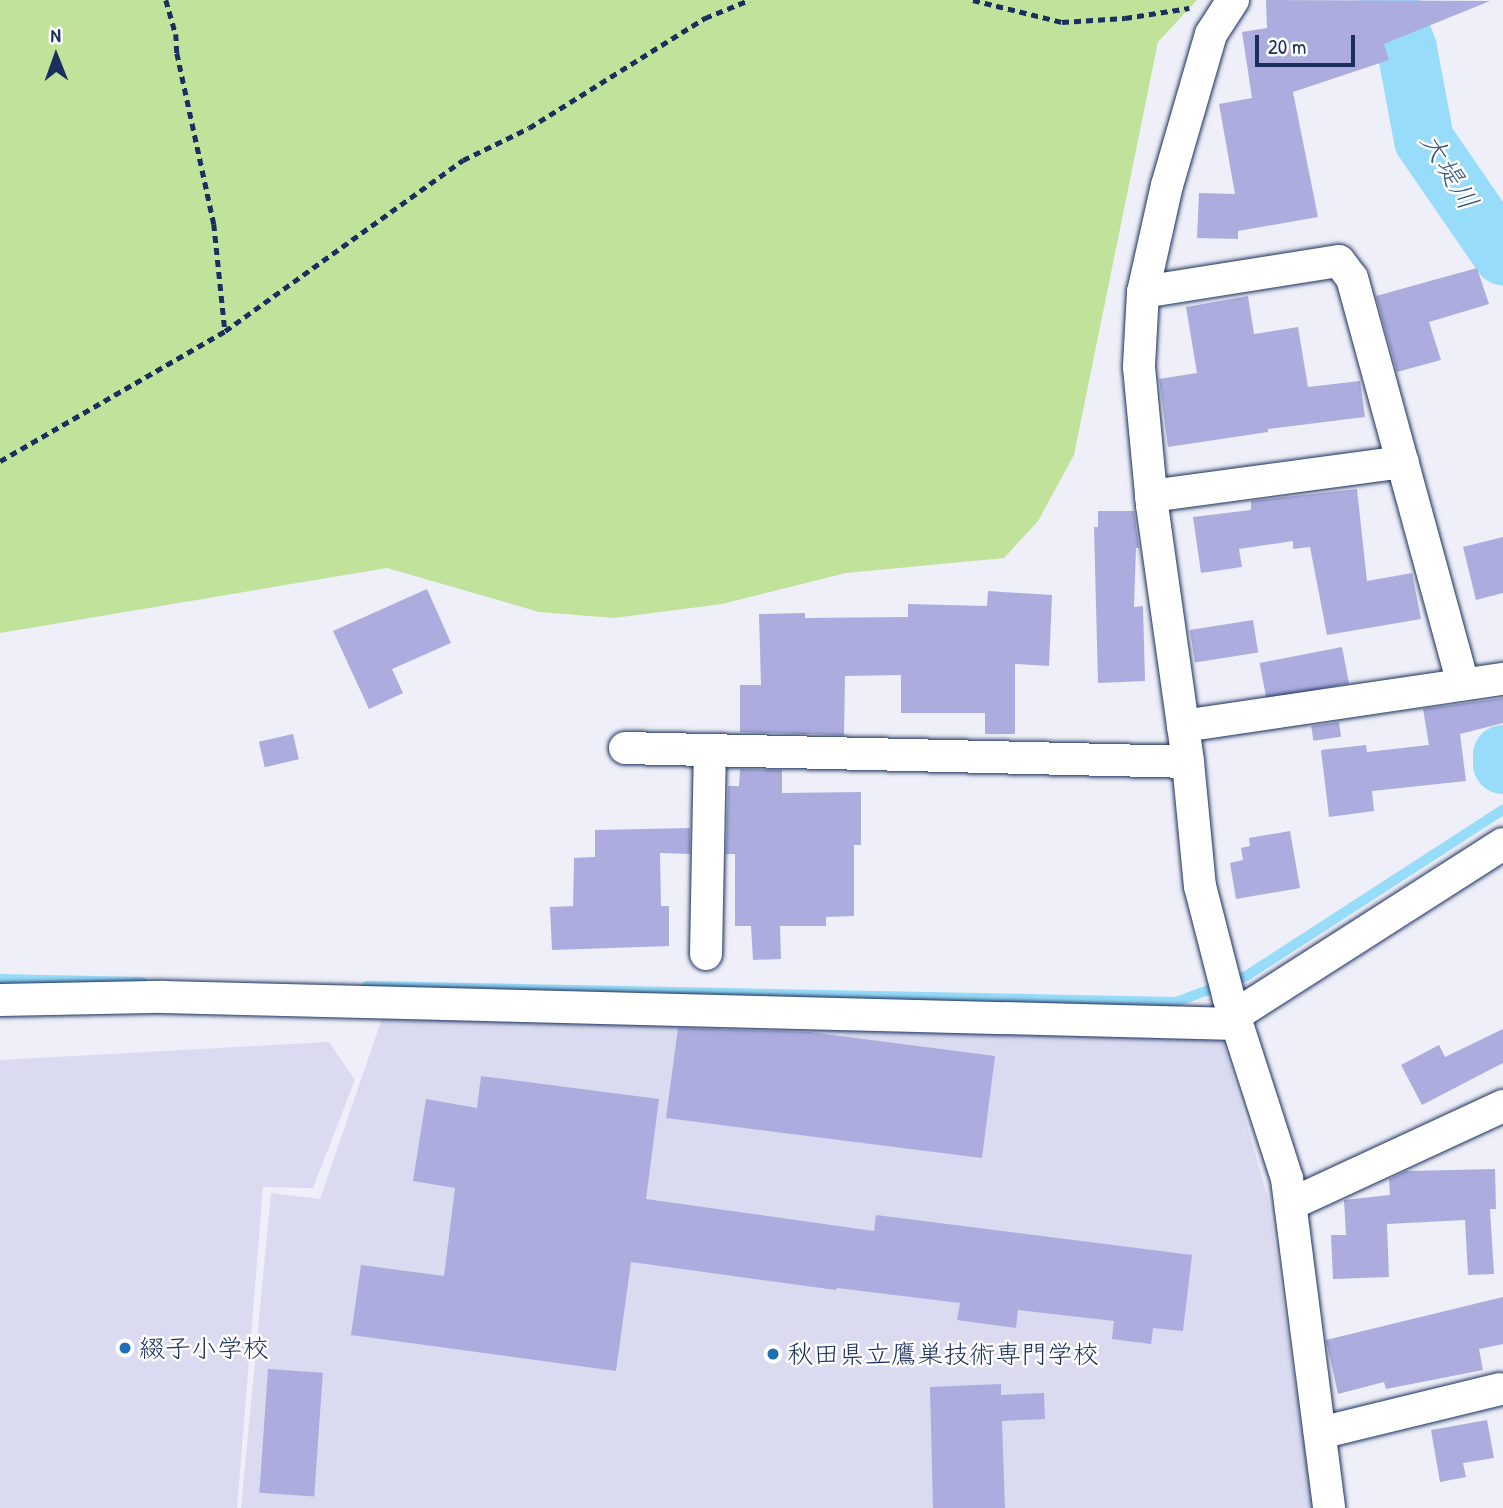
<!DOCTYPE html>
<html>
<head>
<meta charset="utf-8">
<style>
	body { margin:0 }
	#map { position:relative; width:1503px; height:1508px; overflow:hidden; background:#eeeff8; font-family:"Patrick Hand","Klee One",sans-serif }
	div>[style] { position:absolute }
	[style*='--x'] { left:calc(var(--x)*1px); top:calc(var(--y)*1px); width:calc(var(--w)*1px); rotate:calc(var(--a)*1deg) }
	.built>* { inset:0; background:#dadbf0 }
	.green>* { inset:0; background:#c1e29b }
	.stream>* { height:10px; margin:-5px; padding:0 5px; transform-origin:5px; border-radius:5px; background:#97dcf9 }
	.river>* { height:60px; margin:-30px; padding:0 30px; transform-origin:30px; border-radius:30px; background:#97dcf9 }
	.building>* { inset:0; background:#acadde; transform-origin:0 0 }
	.path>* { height:4.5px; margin-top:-2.25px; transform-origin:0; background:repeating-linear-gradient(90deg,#1b2f5e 0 7px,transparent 0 12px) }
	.roads { filter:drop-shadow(0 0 2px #1b2f5e) drop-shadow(0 0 2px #1b2f5e) }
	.street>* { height:32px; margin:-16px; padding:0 16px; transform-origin:16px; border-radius:16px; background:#fff }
	.dots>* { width:19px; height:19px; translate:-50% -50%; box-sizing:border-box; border:4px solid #fff; border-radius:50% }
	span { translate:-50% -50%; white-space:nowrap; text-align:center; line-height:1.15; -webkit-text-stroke:5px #fff; paint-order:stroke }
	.poi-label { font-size:26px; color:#1b2f5e }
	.left { translate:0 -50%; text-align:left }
	.water-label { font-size:28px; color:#3a5a85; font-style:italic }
	.north { position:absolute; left:21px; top:21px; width:70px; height:70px; -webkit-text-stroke:5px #fff; paint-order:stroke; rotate:359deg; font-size:19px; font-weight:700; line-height:28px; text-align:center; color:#1b2f5e }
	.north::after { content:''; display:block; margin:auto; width:24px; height:32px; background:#1b2f5e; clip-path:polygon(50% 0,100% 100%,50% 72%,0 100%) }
	.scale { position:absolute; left:1255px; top:35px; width:100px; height:32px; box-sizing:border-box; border:4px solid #1b2f5e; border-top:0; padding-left:9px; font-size:21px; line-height:24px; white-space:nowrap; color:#1b2f5e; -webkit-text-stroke:5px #fff; paint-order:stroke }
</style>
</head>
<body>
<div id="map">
	<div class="built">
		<div style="clip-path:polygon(389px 998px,1216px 1018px,1268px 1198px,1313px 1508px,241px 1508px,271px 1193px,320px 1199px)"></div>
		<div style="clip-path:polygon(329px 1042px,355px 1080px,313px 1188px,263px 1187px,237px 1508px,0 1508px,0 1060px)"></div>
	</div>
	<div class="green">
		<div style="clip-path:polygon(0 0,1197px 0,1158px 42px,1074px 455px,1038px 521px,1004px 558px,846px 573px,722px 604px,614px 618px,539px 612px,387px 568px,0 633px)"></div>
	</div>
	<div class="stream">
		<div style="--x:0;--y:979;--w:142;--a:1.2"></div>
		<div style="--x:367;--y:986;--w:809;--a:1.13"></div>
		<div style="--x:1176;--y:1002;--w:75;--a:-20.4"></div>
		<div style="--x:1246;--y:976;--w:306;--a:-32.9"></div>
	</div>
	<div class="river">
		<div style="--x:1388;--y:0;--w:53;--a:68.8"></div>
		<div style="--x:1407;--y:49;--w:93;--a:79.4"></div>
		<div style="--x:1424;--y:140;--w:140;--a:55.5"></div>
		<div style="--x:1503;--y:755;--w:9;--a:90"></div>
	</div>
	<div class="building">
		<div style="clip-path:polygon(1266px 0,1490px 1px,1384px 44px,1389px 60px,1293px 92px,1318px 217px,1238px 231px,1238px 239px,1197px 238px,1199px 193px,1235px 194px,1219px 104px,1252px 98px,1242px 32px,1267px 28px)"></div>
		<div style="clip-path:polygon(1477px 268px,1489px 304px,1429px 322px,1441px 360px,1397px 372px,1376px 296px)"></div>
		<div style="clip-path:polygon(1248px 296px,1254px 334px,1298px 327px,1308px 387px,1360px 381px,1365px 417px,1268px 429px,1268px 432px,1168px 447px,1159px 379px,1197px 373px,1186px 307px)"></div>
		<div style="clip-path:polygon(1357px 489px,1367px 581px,1412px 573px,1421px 619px,1327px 635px,1310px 547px,1293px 549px,1293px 541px,1239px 549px,1242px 567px,1201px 573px,1193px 517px,1251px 510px,1251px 501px)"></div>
		<div style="clip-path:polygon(1098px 511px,1134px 511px,1139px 548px,1136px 548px,1134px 607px,1143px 606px,1145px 681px,1098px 683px,1094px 527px,1098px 527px)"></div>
		<div style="clip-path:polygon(1503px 537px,1503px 593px,1476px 600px,1463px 547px)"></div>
		<div style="clip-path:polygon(427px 589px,451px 643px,392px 669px,403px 693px,369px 709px,333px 631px)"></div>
		<div style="clip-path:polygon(988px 591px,1052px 595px,1049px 666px,1015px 664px,1015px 734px,985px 734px,985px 713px,901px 713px,901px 675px,845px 676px,844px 735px,740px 732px,740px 685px,761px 685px,759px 614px,805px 613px,805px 618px,908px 617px,908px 604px,987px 606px)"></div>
		<div style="left:1253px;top:620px;width:33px;height:64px;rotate:81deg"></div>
		<div style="left:1342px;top:647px;width:37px;height:84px;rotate:79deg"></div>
		<div style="clip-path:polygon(1503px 698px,1503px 723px,1460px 734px,1466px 781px,1372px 791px,1374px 811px,1329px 817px,1321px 750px,1366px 745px,1367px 752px,1429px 745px,1423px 709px)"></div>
		<div style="left:1339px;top:722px;width:15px;height:28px;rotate:82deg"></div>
		<div style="left:293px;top:734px;width:26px;height:35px;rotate:77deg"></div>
		<div style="clip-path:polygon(740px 769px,782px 770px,782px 793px,861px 792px,861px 845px,854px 845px,854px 916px,826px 917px,826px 926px,780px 926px,781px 959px,753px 960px,751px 926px,735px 926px,735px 854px,726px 854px,728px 786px,739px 786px)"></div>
		<div style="clip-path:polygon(690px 828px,690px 854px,660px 853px,661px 906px,669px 906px,669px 946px,552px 950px,550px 907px,573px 906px,574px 858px,595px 857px,595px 830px)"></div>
		<div style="clip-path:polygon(1290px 831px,1300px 888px,1236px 899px,1230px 863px,1243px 860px,1241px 848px,1250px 846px,1249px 838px)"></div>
		<div style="clip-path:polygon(678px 1028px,809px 1032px,995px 1056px,982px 1158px,666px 1118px)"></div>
		<div style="clip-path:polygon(1503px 1029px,1503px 1063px,1422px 1105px,1401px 1065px,1439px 1045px,1445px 1057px)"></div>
		<div style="clip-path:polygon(481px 1076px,659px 1099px,646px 1199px,874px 1231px,876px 1215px,1192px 1255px,1183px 1331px,1153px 1328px,1151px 1344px,1112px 1339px,1114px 1321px,1018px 1310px,1016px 1328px,957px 1320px,960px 1303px,837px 1288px,836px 1290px,631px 1262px,616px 1371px,351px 1335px,361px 1265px,444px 1276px,455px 1188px,413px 1181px,426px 1099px,477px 1108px)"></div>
		<div style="clip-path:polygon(1495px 1169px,1496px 1209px,1490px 1209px,1494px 1274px,1468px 1275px,1465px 1220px,1387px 1224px,1389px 1277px,1333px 1279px,1331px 1235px,1346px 1235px,1344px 1200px,1390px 1195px,1389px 1179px,1406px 1171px)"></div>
		<div style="clip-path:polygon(1503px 1297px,1503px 1344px,1479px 1349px,1483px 1370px,1386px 1389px,1384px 1382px,1338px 1394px,1326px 1340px)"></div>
		<div style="left:268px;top:1369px;width:55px;height:124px;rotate:4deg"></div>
		<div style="clip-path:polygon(1001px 1384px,1001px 1395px,1044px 1393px,1045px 1419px,1002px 1421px,1005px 1508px,933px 1508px,930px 1387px)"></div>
		<div style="clip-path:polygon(1487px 1420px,1494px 1458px,1463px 1463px,1466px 1477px,1440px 1482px,1431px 1430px)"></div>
	</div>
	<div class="path">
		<div style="--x:166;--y:0;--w:35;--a:74"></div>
		<div style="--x:176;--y:34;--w:19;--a:87"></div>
		<div style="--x:177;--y:53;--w:175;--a:77.8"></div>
		<div style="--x:214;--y:224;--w:107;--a:84.1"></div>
		<div style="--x:973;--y:0;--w:92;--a:13.9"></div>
		<div style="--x:1062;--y:22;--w:63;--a:-3.6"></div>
		<div style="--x:1125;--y:18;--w:65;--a:-8.9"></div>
		<div style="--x:0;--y:461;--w:260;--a:-30"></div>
		<div style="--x:225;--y:331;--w:293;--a:-35.7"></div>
		<div style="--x:463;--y:160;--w:73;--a:-25.9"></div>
		<div style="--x:529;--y:128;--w:208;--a:-32"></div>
		<div style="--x:705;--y:18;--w:48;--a:-22.2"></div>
	</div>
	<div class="roads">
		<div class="street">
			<div style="--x:1233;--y:0;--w:40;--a:122.9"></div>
			<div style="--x:1211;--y:34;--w:157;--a:106.2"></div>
			<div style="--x:1167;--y:185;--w:110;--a:102.6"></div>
			<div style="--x:1143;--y:292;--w:75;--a:93.1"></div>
			<div style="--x:1139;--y:367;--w:139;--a:84.6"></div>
			<div style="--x:1152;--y:505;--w:260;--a:82"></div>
			<div style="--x:1188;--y:762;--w:125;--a:84.5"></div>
			<div style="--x:1200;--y:886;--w:117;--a:75.6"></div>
			<div style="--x:1229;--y:999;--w:189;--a:72.1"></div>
			<div style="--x:1287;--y:1179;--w:332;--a:82.7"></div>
			<div style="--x:1143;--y:292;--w:198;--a:-9"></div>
			<div style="--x:1339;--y:261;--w:21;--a:53"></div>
			<div style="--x:1352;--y:278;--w:421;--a:74.7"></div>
			<div style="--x:1151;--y:496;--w:254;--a:-7.7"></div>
			<div style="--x:1183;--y:726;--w:323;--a:-8.4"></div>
			<div style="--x:625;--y:748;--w:563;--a:1.42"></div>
			<div style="--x:706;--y:954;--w:204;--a:-88.9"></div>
			<div style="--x:0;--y:1000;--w:163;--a:-1.1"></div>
			<div style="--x:163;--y:997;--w:1074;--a:1.44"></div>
			<div style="--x:1234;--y:1016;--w:319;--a:-32.6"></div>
			<div style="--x:1291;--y:1204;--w:234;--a:-24.8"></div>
			<div style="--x:1320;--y:1433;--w:185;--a:-13.7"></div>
		</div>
	</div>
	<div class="dots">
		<div style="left:125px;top:1348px;background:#1f6fb2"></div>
		<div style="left:773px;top:1354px;background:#1f6fb2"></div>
	</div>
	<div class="poi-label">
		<span class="left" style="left:139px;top:1348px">綴子小学校</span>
		<span class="left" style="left:787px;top:1354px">秋田県立鷹巣技術専門学校</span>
	</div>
	<div class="water-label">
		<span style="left:1450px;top:171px;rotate:59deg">大堤川</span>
	</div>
	<div class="north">N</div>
	<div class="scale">20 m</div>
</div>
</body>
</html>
